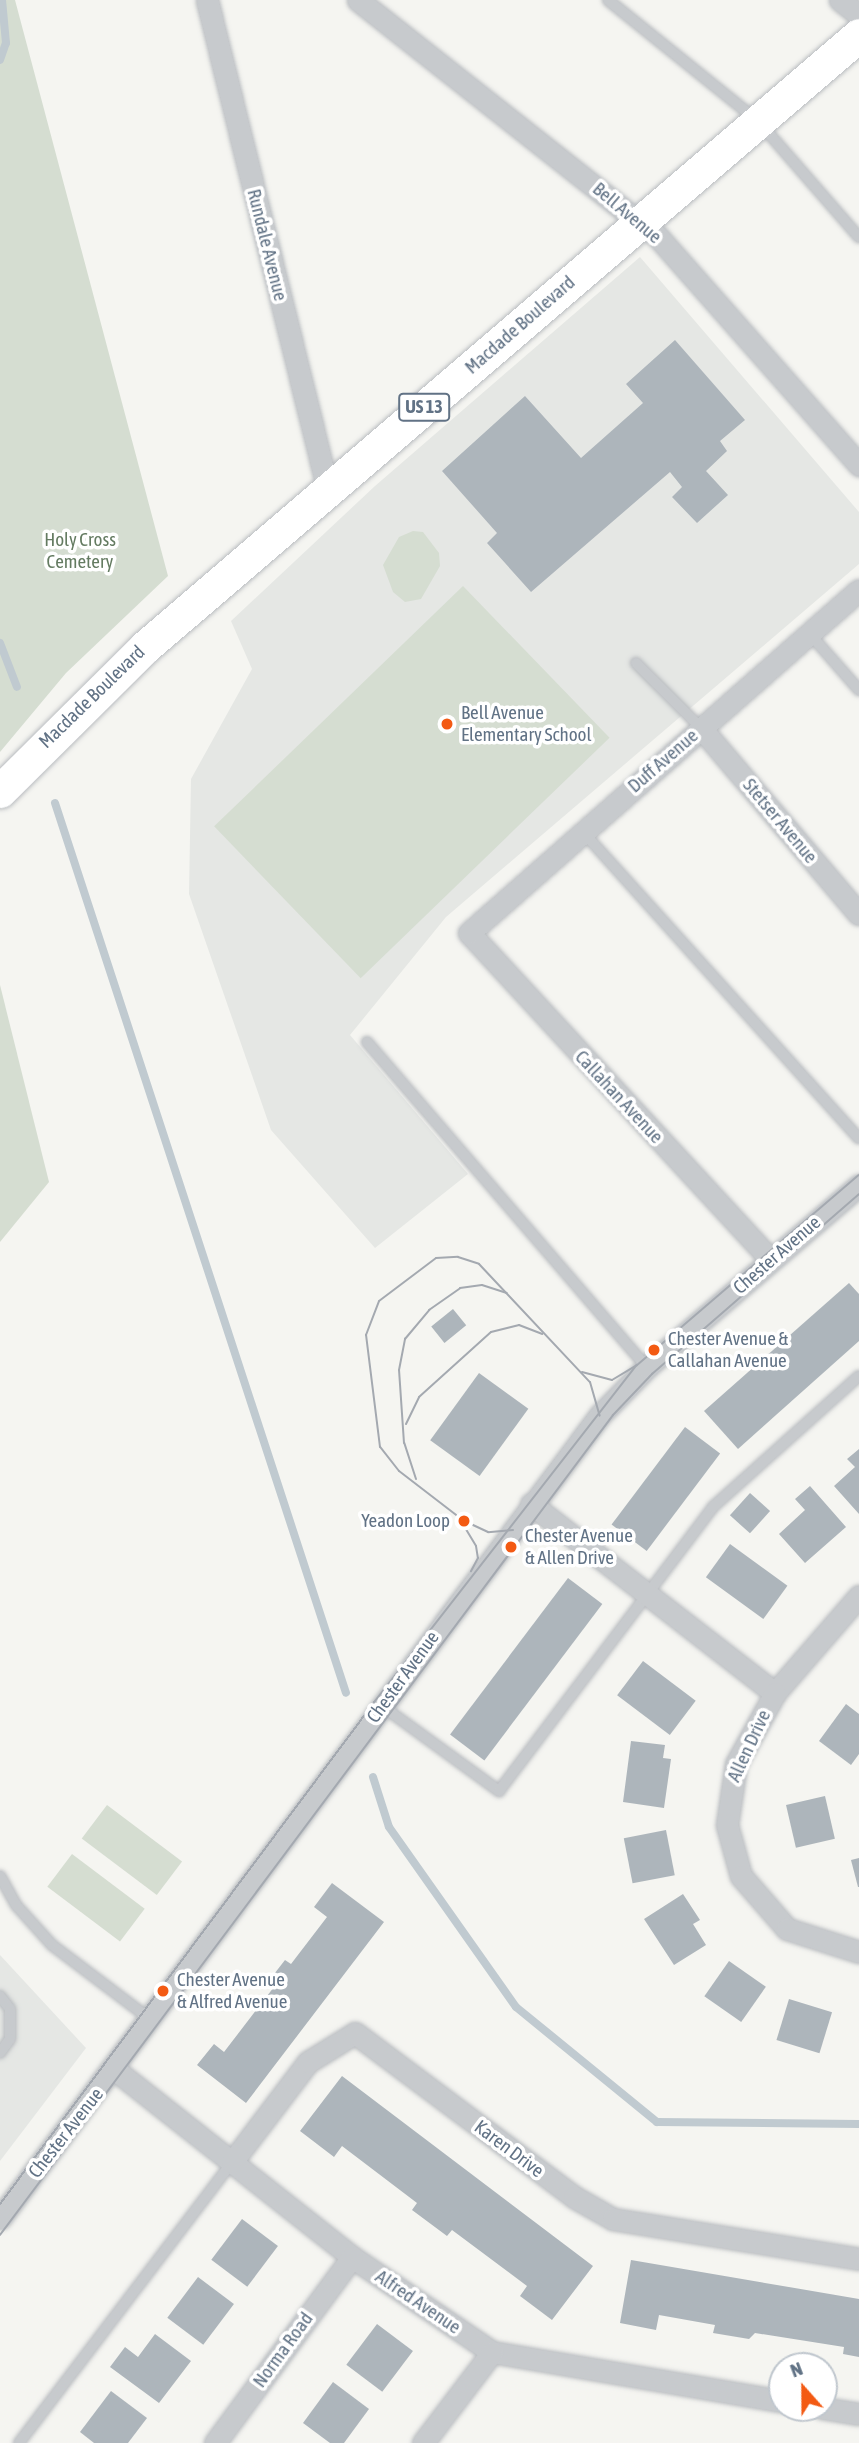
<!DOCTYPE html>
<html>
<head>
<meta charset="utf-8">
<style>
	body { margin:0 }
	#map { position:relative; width:859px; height:2443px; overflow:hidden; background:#f5f5f1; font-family:"Asap Condensed",sans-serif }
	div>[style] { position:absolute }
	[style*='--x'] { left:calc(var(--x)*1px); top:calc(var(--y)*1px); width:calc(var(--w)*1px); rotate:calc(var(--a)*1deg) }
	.built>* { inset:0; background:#e5e7e4 }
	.green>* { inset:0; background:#d5ddd1; transform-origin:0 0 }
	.stream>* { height:8px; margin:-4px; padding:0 4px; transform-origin:4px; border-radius:4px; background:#c0cad0 }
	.building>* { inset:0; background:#adb5bb; transform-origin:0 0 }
	.roads { filter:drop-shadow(0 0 2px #b9bcc0) drop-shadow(0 0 2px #b9bcc0) }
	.service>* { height:10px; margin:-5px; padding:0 5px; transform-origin:5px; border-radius:5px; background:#c7cacd }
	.minor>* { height:21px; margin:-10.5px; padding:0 10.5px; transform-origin:10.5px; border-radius:10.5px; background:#c7cacd }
	.primary>* { height:33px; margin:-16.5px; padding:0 16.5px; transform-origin:16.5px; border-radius:16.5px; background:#fff }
	.tram>* { height:2px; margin:-1px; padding:0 1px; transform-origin:1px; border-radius:1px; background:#a4a9b0 }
	.dots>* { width:19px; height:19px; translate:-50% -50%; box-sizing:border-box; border:4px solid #fff; border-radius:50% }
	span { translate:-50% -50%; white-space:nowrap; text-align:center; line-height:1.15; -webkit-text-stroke:7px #fff; paint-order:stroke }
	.shield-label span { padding:2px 5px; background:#fff; border:2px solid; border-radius:5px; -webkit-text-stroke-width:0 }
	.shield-label { font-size:18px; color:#617285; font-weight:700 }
	.street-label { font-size:19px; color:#617285 }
	.park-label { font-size:19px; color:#647b61 }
	.poi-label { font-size:19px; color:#617285 }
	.left { translate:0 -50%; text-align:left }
	.right { translate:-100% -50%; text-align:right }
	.north { position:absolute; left:768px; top:2352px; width:70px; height:70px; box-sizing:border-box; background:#fff; border:2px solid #c0c7ce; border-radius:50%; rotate:339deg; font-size:19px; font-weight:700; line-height:28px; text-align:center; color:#617285 }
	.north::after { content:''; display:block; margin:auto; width:24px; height:32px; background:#f35a13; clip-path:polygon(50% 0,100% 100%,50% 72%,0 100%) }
</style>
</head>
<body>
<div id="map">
	<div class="built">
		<div style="clip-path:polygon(640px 257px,859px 512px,859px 564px,446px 917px,350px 1035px,468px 1174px,375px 1248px,271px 1130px,189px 894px,191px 779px,252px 669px,231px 621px,375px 486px)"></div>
		<div style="clip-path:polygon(0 1955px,86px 2048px,0 2161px)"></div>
	</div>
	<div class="green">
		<div style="clip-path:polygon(0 0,15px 0,168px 576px,66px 673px,0 752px)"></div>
		<div style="clip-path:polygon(413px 531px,423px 532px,439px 553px,440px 566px,421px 599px,405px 602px,393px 592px,383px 565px,399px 537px)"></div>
		<div style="left:463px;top:586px;width:211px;height:346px;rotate:46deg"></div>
		<div style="clip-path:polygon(0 985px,49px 1182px,0 1242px)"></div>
		<div style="left:107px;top:1805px;width:94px;height:42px;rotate:37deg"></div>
		<div style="left:72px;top:1854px;width:91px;height:41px;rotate:37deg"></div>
	</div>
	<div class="stream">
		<div style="--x:0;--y:60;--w:18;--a:-71"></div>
		<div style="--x:6;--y:43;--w:43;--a:-95.3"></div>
		<div style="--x:0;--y:643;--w:47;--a:68.9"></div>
		<div style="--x:55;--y:803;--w:936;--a:71.89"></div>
		<div style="--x:373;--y:1777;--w:52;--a:72.3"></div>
		<div style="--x:389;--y:1827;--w:220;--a:54.8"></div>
		<div style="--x:516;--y:2007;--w:182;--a:39.2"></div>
		<div style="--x:657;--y:2122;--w:202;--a:0.6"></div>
	</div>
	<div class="building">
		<div style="clip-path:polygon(675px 340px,745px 420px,720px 441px,727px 451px,706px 471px,728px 495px,697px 523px,672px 497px,682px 487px,670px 472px,531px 592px,487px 543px,497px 533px,442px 471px,525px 396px,581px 458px,643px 403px,626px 384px)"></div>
		<div style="clip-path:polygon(849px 1283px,859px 1294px,859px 1341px,738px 1449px,704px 1411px)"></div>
		<div style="left:453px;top:1309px;width:21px;height:28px;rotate:51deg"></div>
		<div style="left:479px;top:1373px;width:61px;height:83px;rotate:36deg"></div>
		<div style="left:685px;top:1427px;width:44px;height:122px;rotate:37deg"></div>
		<div style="clip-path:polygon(859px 1449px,859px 1514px,834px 1486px,855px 1467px,847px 1459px)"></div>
		<div style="clip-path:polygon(810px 1486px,846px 1527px,805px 1563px,779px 1534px,805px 1510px,795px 1499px)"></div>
		<div style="left:750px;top:1493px;width:27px;height:30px;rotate:42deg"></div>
		<div style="left:730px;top:1544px;width:71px;height:41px;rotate:36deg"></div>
		<div style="left:568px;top:1578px;width:43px;height:196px;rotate:37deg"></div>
		<div style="left:643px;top:1661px;width:66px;height:43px;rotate:37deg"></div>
		<div style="clip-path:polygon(846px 1704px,859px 1714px,859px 1754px,851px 1765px,819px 1741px)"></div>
		<div style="clip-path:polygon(631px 1741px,665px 1745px,663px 1758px,671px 1759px,664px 1808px,623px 1802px)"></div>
		<div style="left:825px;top:1796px;width:44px;height:40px;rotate:77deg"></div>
		<div style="left:666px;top:1830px;width:46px;height:43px;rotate:79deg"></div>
		<div style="clip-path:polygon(859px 1858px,859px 1887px,858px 1887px,851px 1860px)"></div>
		<div style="clip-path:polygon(332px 1883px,384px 1922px,246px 2103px,197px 2065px,214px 2044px,224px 2052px,277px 1983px,271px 1978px,285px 1960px,291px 1964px,327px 1917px,314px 1907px)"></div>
		<div style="clip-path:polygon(683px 1894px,700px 1920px,693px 1924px,706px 1945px,674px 1965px,644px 1919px)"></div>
		<div style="left:729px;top:1961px;width:45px;height:43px;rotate:35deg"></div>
		<div style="left:789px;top:1999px;width:45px;height:43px;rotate:17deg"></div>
		<div style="clip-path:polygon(342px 2076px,593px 2266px,552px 2320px,520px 2296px,527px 2286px,452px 2230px,447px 2236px,412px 2210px,417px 2203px,342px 2146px,334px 2157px,300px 2131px)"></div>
		<div style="left:242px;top:2219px;width:45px;height:51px;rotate:37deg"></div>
		<div style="clip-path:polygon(631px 2260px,859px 2299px,859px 2357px,843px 2354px,844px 2347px,755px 2333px,749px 2339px,713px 2333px,715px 2325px,659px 2315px,656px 2330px,620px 2323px)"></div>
		<div style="left:198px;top:2277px;width:45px;height:51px;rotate:37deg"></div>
		<div style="left:377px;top:2324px;width:45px;height:51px;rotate:37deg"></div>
		<div style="clip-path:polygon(155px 2334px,191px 2361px,159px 2403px,110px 2367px,125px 2347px,138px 2357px)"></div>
		<div style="clip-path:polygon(333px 2382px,369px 2409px,344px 2443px,330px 2443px,303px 2423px)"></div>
		<div style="clip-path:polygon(111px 2391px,147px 2418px,128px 2443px,94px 2443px,80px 2432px)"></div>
	</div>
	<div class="roads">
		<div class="service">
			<div style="--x:608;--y:0;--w:193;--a:38.9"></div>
			<div style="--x:758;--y:121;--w:154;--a:49"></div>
			<div style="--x:809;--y:633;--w:76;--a:48.7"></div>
			<div style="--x:636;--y:663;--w:92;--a:45"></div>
			<div style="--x:583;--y:832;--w:412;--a:48"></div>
			<div style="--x:367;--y:1042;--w:429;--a:49.3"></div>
			<div style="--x:382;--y:1706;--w:145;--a:36"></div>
			<div style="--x:499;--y:1791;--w:356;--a:-53"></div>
			<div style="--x:713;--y:1507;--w:196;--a:-41.9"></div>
			<div style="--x:0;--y:1876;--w:33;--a:61"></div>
			<div style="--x:16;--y:1905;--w:54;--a:48"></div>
			<div style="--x:52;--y:1945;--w:124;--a:37.1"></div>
			<div style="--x:0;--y:1996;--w:16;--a:52"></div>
			<div style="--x:10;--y:2009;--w:30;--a:90"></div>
			<div style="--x:10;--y:2039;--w:17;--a:126"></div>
			<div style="--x:19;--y:2443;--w:353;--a:-52.8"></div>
		</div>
		<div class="minor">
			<div style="--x:207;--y:0;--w:505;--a:76.13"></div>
			<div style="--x:358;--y:0;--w:384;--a:38.3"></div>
			<div style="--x:659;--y:238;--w:303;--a:48.6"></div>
			<div style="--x:840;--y:0;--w:24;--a:38"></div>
			<div style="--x:701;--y:728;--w:244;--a:49.7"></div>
			<div style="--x:771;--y:1260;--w:445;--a:-132.7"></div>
			<div style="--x:469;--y:933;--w:519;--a:-41.33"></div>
			<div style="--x:531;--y:1504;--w:309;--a:37.8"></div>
			<div style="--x:859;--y:1596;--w:128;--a:130.9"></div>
			<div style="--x:775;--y:1693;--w:81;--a:118.8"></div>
			<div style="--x:736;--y:1764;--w:62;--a:98.4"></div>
			<div style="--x:727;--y:1825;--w:53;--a:74.6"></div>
			<div style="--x:741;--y:1876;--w:70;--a:49"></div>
			<div style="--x:787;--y:1929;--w:76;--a:17.7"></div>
			<div style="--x:114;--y:2069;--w:303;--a:38.3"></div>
			<div style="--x:352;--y:2257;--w:169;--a:34.2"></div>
			<div style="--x:492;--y:2352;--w:294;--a:9.6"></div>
			<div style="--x:232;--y:2162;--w:126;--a:-52.8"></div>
			<div style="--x:308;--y:2062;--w:55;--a:-31.7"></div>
			<div style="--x:355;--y:2033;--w:274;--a:36.8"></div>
			<div style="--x:574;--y:2197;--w:45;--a:29.4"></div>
			<div style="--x:613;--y:2219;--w:249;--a:9.2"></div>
			<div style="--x:0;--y:2218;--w:1002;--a:-53.23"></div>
			<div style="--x:600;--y:1415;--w:67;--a:-45.6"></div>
			<div style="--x:647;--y:1367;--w:279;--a:-40.6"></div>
			<div style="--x:822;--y:2408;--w:37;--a:9"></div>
			<div style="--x:215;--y:2443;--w:231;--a:-53.6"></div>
			<div style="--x:423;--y:2443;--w:114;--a:-52.8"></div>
		</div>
		<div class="primary">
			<div style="--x:0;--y:791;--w:204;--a:-44.8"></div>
			<div style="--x:145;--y:647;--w:940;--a:-40.6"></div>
		</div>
	</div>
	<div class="tram">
		<div style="--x:582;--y:1372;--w:31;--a:15"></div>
		<div style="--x:612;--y:1380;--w:29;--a:-31"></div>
		<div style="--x:637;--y:1365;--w:292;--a:-40.6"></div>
		<div style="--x:406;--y:1424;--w:30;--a:-64"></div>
		<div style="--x:419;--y:1397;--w:97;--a:-42.1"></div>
		<div style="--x:491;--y:1332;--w:29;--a:-14"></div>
		<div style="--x:519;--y:1325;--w:25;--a:21"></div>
		<div style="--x:416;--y:1479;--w:38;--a:-108"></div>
		<div style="--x:404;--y:1443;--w:73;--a:-93.9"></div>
		<div style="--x:399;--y:1370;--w:32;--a:-79"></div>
		<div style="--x:405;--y:1339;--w:38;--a:-50"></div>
		<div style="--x:429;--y:1310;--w:38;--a:-35"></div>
		<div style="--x:460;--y:1288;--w:22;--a:-8"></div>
		<div style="--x:482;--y:1285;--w:26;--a:18"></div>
		<div style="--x:461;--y:1521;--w:29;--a:59"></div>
		<div style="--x:476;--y:1546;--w:12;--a:81"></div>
		<div style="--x:478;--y:1558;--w:15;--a:118"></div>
		<div style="--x:513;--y:1530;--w:25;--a:175"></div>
		<div style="--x:488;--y:1532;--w:26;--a:-155"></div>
		<div style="--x:464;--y:1521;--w:82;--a:-142.4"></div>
		<div style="--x:399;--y:1471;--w:31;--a:-128"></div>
		<div style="--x:380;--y:1447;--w:113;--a:-97.1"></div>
		<div style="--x:366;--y:1335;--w:36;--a:-69"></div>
		<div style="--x:379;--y:1301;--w:71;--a:-37"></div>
		<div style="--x:436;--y:1258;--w:22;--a:-3"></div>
		<div style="--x:458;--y:1257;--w:22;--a:18"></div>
		<div style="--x:479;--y:1264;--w:162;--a:46.8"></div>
		<div style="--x:590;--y:1382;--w:35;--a:74"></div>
		<div style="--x:0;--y:2204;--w:627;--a:-53.29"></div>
		<div style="--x:375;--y:1701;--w:426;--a:-52.1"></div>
		<div style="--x:0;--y:2235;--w:1024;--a:-53.22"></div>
		<div style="--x:613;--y:1415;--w:57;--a:-46.4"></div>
		<div style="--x:652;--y:1374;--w:274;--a:-41"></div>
	</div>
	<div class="dots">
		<div style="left:447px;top:724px;background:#f35a13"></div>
		<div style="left:654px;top:1350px;background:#f35a13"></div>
		<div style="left:464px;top:1521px;background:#f35a13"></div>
		<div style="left:511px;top:1547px;background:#f35a13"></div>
		<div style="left:163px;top:1991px;background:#f35a13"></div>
	</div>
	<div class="shield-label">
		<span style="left:424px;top:407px">US 13</span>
	</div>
	<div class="street-label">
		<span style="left:627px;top:213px;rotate:40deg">Bell Avenue</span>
		<span style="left:267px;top:245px;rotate:76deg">Rundale Avenue</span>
		<span style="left:520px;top:325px;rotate:-41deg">Macdade Boulevard</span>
		<span style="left:92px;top:697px;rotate:-44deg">Macdade Boulevard</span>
		<span style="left:663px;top:761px;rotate:-41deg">Duff Avenue</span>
		<span style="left:780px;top:821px;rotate:50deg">Stetser Avenue</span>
		<span style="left:619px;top:1097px;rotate:47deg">Callahan Avenue</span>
		<span style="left:777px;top:1255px;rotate:-41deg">Chester Avenue</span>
		<span style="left:403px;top:1677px;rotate:-54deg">Chester Avenue</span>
		<span style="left:749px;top:1746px;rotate:-65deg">Allen Drive</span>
		<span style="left:66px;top:2133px;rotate:-52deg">Chester Avenue</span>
		<span style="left:509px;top:2149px;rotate:37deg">Karen Drive</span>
		<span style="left:418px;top:2302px;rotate:34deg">Alfred Avenue</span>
		<span style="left:283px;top:2350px;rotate:-54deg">Norma Road</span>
	</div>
	<div class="park-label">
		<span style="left:80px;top:551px">Holy Cross<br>Cemetery</span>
	</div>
	<div class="poi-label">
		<span class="left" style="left:461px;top:724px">Bell Avenue<br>Elementary School</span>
		<span class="left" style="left:668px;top:1350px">Chester Avenue &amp;<br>Callahan Avenue</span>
		<span class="right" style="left:450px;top:1521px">Yeadon Loop</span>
		<span class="left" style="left:525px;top:1547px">Chester Avenue<br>&amp; Allen Drive</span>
		<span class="left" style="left:177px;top:1991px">Chester Avenue<br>&amp; Alfred Avenue</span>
	</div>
	<div class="north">N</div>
</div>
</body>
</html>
